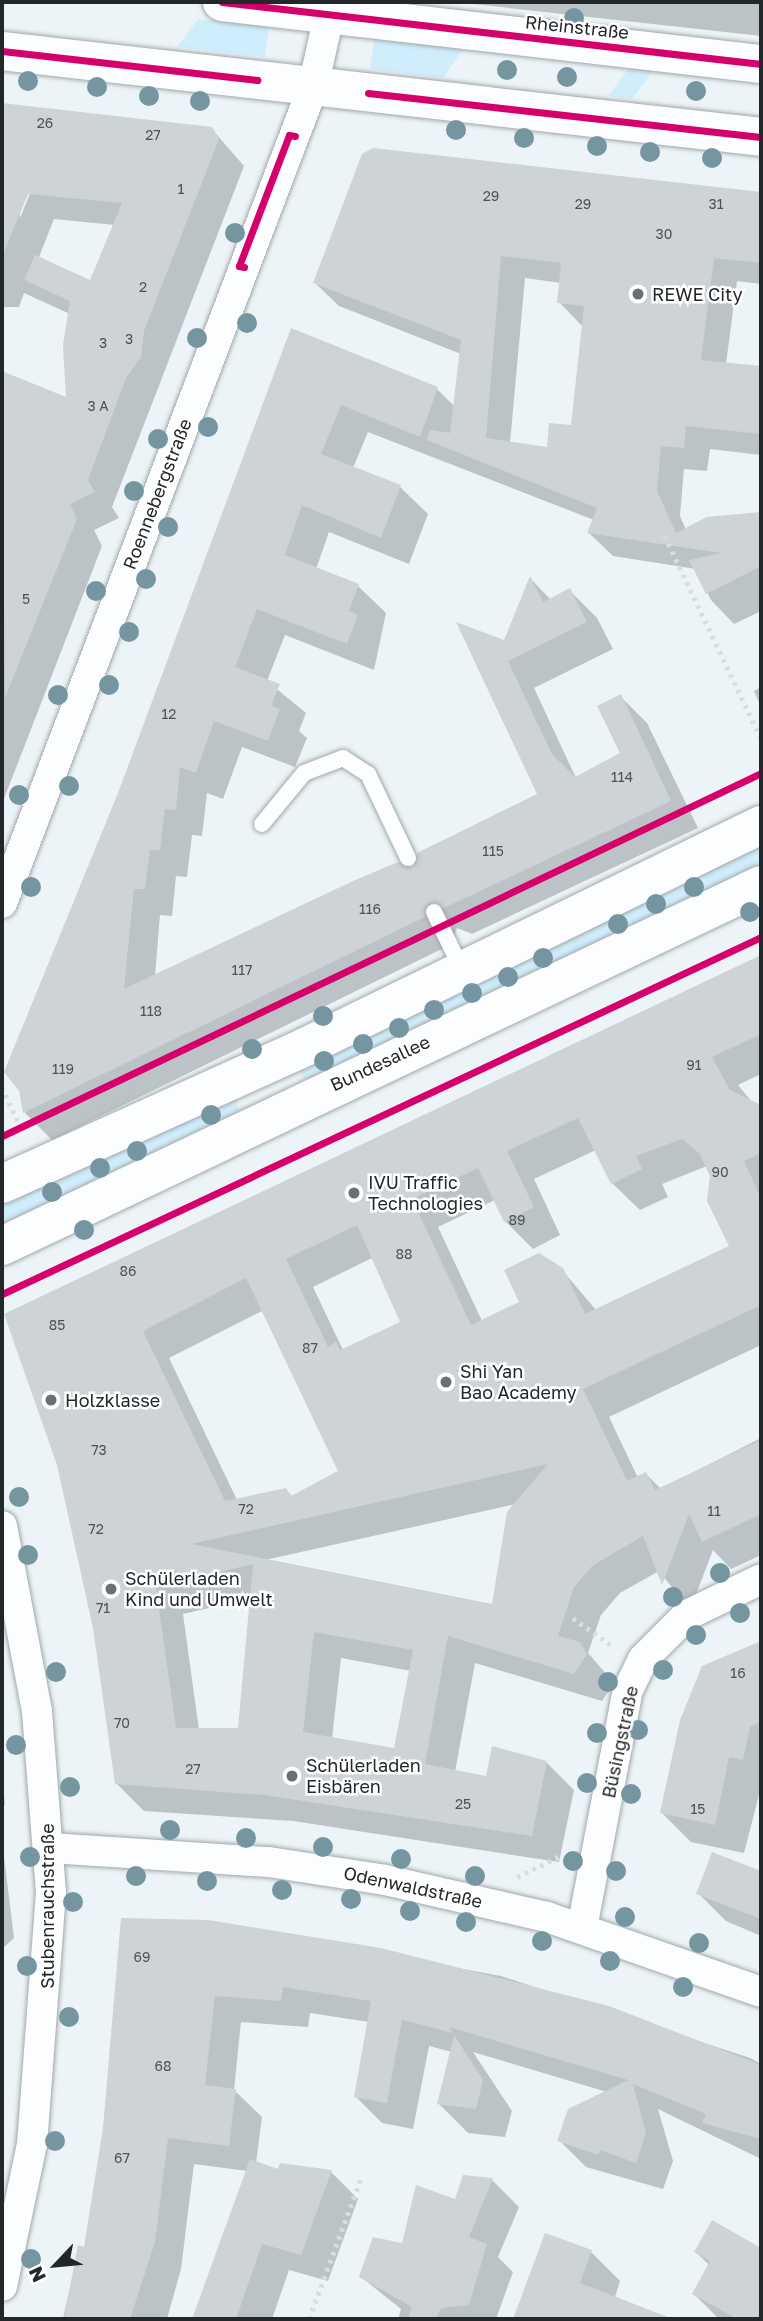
<!DOCTYPE html>
<html>
<head>
<meta charset="utf-8">
<style>
	body { margin:0 }
	#map { position:relative; width:763px; height:2321px; overflow:hidden; background:#ecf4f8; font-family:"Golos Text",sans-serif }
	div>[style] { position:absolute }
	[style*='--x'] { left:calc(var(--x)*1px); top:calc(var(--y)*1px); width:calc(var(--w)*1px); rotate:calc(var(--a)*1deg) }
	.green>* { inset:0; background:#d0edfb }
	.shadow>* { inset:0; background:#0003 }
	.building>* { inset:0; background:#cdd3d6 }
	.path>* { height:4.5px; margin-top:-2.25px; transform-origin:0; background:repeating-linear-gradient(90deg,#daddde 0 3.5px,transparent 0 8.5px) }
	.roads { filter:drop-shadow(0 0 2px #a1a8aa) drop-shadow(0 0 2px #a1a8aa) }
	.lane>* { height:16px; margin:-8px; padding:0 8px; transform-origin:8px; border-radius:8px; background:#fcfdfe }
	.street>* { height:30px; margin:-15px; padding:0 15px; transform-origin:15px; border-radius:15px; background:#fcfdfe }
	.secondary>* { height:38px; margin:-19px; padding:0 19px; transform-origin:19px; border-radius:19px; background:#fcfdfe }
	.cycleway>* { height:7px; margin:-3.5px; padding:0 3.5px; transform-origin:3.5px; border-radius:3.5px; background:#d6006c }
	.trees>* { width:20px; height:20px; margin:-10px; border-radius:50%; background:#7595a1 }
	.dots>* { width:19px; height:19px; translate:-50% -50%; box-sizing:border-box; border:4px solid #fff; border-radius:50% }
	span { translate:-50% -50%; white-space:nowrap; text-align:center; line-height:1.15; -webkit-text-stroke:5px #fff; paint-order:stroke }
	.number-label { font-size:14px; color:#4d5255 }
	.number-label span { -webkit-text-stroke-width:0 }
	.street-label { font-size:18px; color:#22272a }
	.poi-label { font-size:18px; color:#22272a }
	.left { translate:0 -50%; text-align:left }
	.frame { position:absolute; inset:0; border:4px solid #22272a; pointer-events:none }
	.north { position:absolute; left:21px; top:2230px; width:70px; height:70px; -webkit-text-stroke:5px #fff; paint-order:stroke; rotate:244deg; font-size:19px; font-weight:700; line-height:28px; text-align:center; color:#22272a }
	.north::after { content:''; display:block; margin:auto; width:24px; height:32px; background:#22272a; clip-path:polygon(50% 0,100% 100%,50% 72%,0 100%) }
</style>
</head>
<body>
<div id="map">
	<div class="green">
		<div style="clip-path:polygon(198px 19px,269px 27px,265px 57px,177px 47px)"></div>
		<div style="clip-path:polygon(374px 40px,383px 41px,463px 49px,443px 78px,370px 69px)"></div>
		<div style="clip-path:polygon(629px 68px,653px 71px,632px 99px,608px 96px)"></div>
		<div style="clip-path:polygon(761px 843px,761px 868px,305px 1081px,299px 1067px)"></div>
		<div style="clip-path:polygon(234px 1098px,240px 1110px,2px 1231px,2px 1203px)"></div>
	</div>
	<div class="shadow">
		<div style="clip-path:polygon(455px 2px,761px 2px,761px 36px)"></div>
		<div style="clip-path:polygon(evenodd,2px 104px,211px 128px,244px 166px,112px 507px,119px 518px,94px 530px,102px 546px,2px 804px,2px 528px,25px 466px,2px 434px,2px 373px,68px 399px,70px 314px,24px 293px,19px 307px,2px 307px,2px 104px,30px 185px,33px 186px,20px 218px,20px 209px,30px 185px,2px 104px,54px 219px,115px 225px,91px 282px,39px 257px,54px 219px)"></div>
		<div style="clip-path:polygon(evenodd,373px 150px,761px 194px,761px 284px,737px 281px,726px 364px,761px 367px,761px 455px,710px 449px,707px 471px,684px 469px,680px 516px,686px 530px,708px 519px,761px 514px,761px 611px,734px 624px,711px 600px,696px 569px,613px 556px,589px 533px,594px 520px,368px 432px,353px 468px,400px 487px,428px 514px,409px 564px,329px 532px,316px 569px,358px 586px,386px 613px,374px 670px,285px 635px,267px 681px,306px 713px,299px 731px,307px 738px,295px 767px,242px 747px,223px 799px,207px 793px,202px 836px,192px 835px,187px 877px,176px 876px,172px 916px,160px 915px,155px 976px,414px 869px,539px 794px,460px 625px,505px 643px,531px 579px,551px 600px,570px 591px,597px 618px,613px 649px,534px 688px,576px 778px,622px 754px,620px 696px,647px 723px,698px 828px,472px 934px,457px 928px,452px 944px,52px 1140px,25px 1113px,20px 1090px,120px 794px,292px 330px,437px 389px,455px 407px,461px 354px,339px 306px,315px 283px,373px 150px,525px 278px,561px 283px,559px 302px,583px 327px,572px 427px,548px 449px,510px 443px,525px 278px)"></div>
		<div style="clip-path:polygon(761px 687px,761px 707px,754px 691px)"></div>
		<div style="clip-path:polygon(evenodd,761px 957px,761px 1074px,738px 1085px,761px 1113px,761px 1345px,609px 1417px,638px 1478px,646px 1474px,661px 1489px,761px 1438px,761px 1555px,731px 1569px,713px 1550px,690px 1610px,659px 1571px,620px 1593px,601px 1615px,588px 1653px,614px 1683px,602px 1701px,475px 1663px,455px 1772px,487px 1778px,547px 1763px,574px 1790px,559px 1862px,293px 1821px,144px 1811px,116px 1783px,95px 1627px,59px 1464px,6px 1315px,761px 957px,596px 1150px,612px 1183px,640px 1210px,668px 1197px,662px 1184px,707px 1166px,731px 1246px,596px 1310px,562px 1270px,522px 1303px,482px 1321px,438px 1227px,495px 1200px,505px 1221px,533px 1249px,560px 1235px,534px 1179px,596px 1150px,761px 957px,374px 1257px,403px 1323px,343px 1350px,313px 1287px,374px 1257px,761px 957px,264px 1310px,341px 1472px,293px 1497px,286px 1490px,237px 1500px,169px 1358px,264px 1310px,761px 957px,516px 1504px,494px 1606px,265px 1560px,382px 1534px,516px 1504px,761px 957px,252px 1598px,239px 1729px,199px 1730px,183px 1614px,252px 1598px,761px 957px,341px 1658px,411px 1671px,395px 1750px,332px 1739px,341px 1658px)"></div>
		<div style="clip-path:polygon(749px 1649px,761px 1661px,761px 1787px,744px 1853px,691px 1842px,662px 1813px)"></div>
		<div style="clip-path:polygon(2px 1774px,5px 1805px,2px 1805px)"></div>
		<div style="clip-path:polygon(2px 1840px,14px 1938px,2px 1949px)"></div>
		<div style="clip-path:polygon(713px 1854px,761px 1872px,761px 1936px,726px 1921px,698px 1893px)"></div>
		<div style="clip-path:polygon(208px 1922px,501px 1976px,750px 2058px,761px 2064px,761px 2159px,658px 2109px,673px 2161px,663px 2189px,586px 2167px,559px 2140px,607px 2092px,473px 2052px,512px 2111px,505px 2137px,468px 2133px,439px 2104px,452px 2052px,429px 2046px,413px 2129px,382px 2123px,355px 2096px,369px 2022px,310px 2013px,308px 2027px,241px 2022px,234px 2090px,262px 2117px,256px 2163px,279px 2171px,331px 2172px,358px 2199px,328px 2281px,289px 2270px,272px 2319px,194px 2319px,247px 2171px,194px 2164px,181px 2269px,167px 2319px,63px 2319px,79px 2247px,86px 2249px)"></div>
		<div style="clip-path:polygon(492px 2180px,519px 2207px,498px 2257px,513px 2272px,496px 2319px,398px 2319px,401px 2309px,361px 2277px)"></div>
		<div style="clip-path:polygon(712px 2222px,761px 2249px,761px 2319px,719px 2319px,694px 2294px,710px 2266px,696px 2252px)"></div>
		<div style="clip-path:polygon(546px 2236px,591px 2252px,620px 2281px,608px 2319px,515px 2319px)"></div>
	</div>
	<div class="building">
		<div style="clip-path:polygon(2px 103px,212px 127px,219px 139px,144px 331px,141px 357px,126px 378px,88px 480px,95px 492px,70px 504px,77px 519px,5px 698px,2px 371px,66px 397px,63px 345px,70px 301px,24px 280px,35px 255px,90px 280px,122px 203px,28px 194px,2px 257px)"></div>
		<div style="clip-path:polygon(evenodd,373px 148px,761px 192px,761px 263px,714px 258px,701px 360px,761px 366px,761px 434px,686px 426px,684px 448px,661px 446px,657px 491px,676px 533px,707px 517px,761px 512px,761px 566px,706px 594px,689px 560px,721px 553px,587px 533px,597px 508px,427px 440px,430px 430px,450px 433px,461px 340px,313px 283px,362px 154px,373px 148px,501px 256px,561px 263px,557px 303px,584px 306px,571px 425px,549px 423px,547px 447px,486px 438px,501px 256px)"></div>
		<div style="clip-path:polygon(291px 328px,438px 387px,420px 437px,341px 405px,321px 454px,401px 485px,381px 538px,302px 505px,285px 555px,359px 584px,349px 611px,358px 615px,347px 644px,257px 609px,235px 667px,280px 684px,271px 706px,280px 709px,268px 741px,214px 721px,196px 773px,180px 767px,176px 810px,165px 809px,160px 850px,150px 850px,145px 889px,134px 889px,124px 989px,353px 881px,398px 862px,413px 867px,417px 853px,537px 794px,456px 622px,504px 640px,530px 576px,543px 602px,570px 588px,587px 622px,508px 661px,552px 754px,575px 777px,620px 753px,597px 706px,621px 694px,671px 801px,444px 908px,429px 903px,425px 917px,23px 1113px,19px 1091px,4px 1072px,118px 793px)"></div>
		<div style="clip-path:polygon(evenodd,761px 955px,761px 1034px,712px 1057px,730px 1090px,761px 1105px,761px 1153px,744px 1161px,761px 1198px,761px 1305px,583px 1389px,627px 1481px,646px 1472px,655px 1490px,761px 1440px,761px 1514px,702px 1542px,689px 1514px,662px 1585px,643px 1536px,592px 1566px,574px 1587px,558px 1636px,580px 1642px,587px 1654px,574px 1674px,448px 1636px,425px 1764px,486px 1776px,492px 1746px,547px 1761px,532px 1836px,264px 1795px,115px 1784px,93px 1628px,57px 1465px,4px 1314px,761px 955px,578px 1118px,611px 1184px,642px 1169px,636px 1156px,682px 1139px,699px 1153px,710px 1176px,707px 1201px,729px 1246px,585px 1314px,563px 1268px,539px 1253px,504px 1270px,519px 1302px,471px 1325px,412px 1199px,478px 1168px,504px 1222px,534px 1207px,507px 1151px,578px 1118px,761px 955px,357px 1225px,400px 1322px,340px 1350px,336px 1342px,328px 1347px,286px 1259px,357px 1225px,761px 955px,246px 1278px,338px 1471px,291px 1496px,286px 1488px,225px 1501px,143px 1331px,246px 1278px,761px 955px,548px 1464px,507px 1512px,492px 1604px,191px 1544px,548px 1464px,761px 955px,253px 1564px,238px 1728px,176px 1728px,156px 1587px,253px 1564px,761px 955px,314px 1632px,413px 1650px,394px 1748px,303px 1732px,314px 1632px)"></div>
		<div style="clip-path:polygon(761px 1641px,761px 1721px,750px 1727px,743px 1760px,729px 1757px,715px 1825px,660px 1813px,680px 1720px,702px 1666px)"></div>
		<div style="clip-path:polygon(712px 1852px,761px 1871px,761px 1919px,696px 1894px)"></div>
		<div style="clip-path:polygon(121px 1918px,208px 1920px,381px 1948px,609px 2006px,761px 2065px,761px 2139px,702px 2123px,706px 2114px,633px 2084px,646px 2133px,636px 2163px,600px 2150px,598px 2155px,557px 2141px,568px 2109px,628px 2080px,449px 2027px,453px 2033px,402px 2020px,387px 2103px,354px 2097px,371px 2001px,283px 1987px,281px 2001px,215px 1996px,205px 2085px,236px 2089px,229px 2146px,168px 2138px,155px 2242px,130px 2319px,64px 2319px,78px 2245px,84px 2247px,103px 2128px)"></div>
		<div style="clip-path:polygon(454px 2035px,483px 2080px,476px 2109px,437px 2104px)"></div>
		<div style="clip-path:polygon(250px 2159px,278px 2169px,280px 2163px,332px 2170px,301px 2255px,262px 2244px,236px 2319px,192px 2319px)"></div>
		<div style="clip-path:polygon(463px 2175px,493px 2178px,469px 2237px,487px 2244px,469px 2305px,441px 2308px,436px 2319px,408px 2319px,412px 2307px,359px 2277px,373px 2237px,402px 2243px,416px 2185px,455px 2199px)"></div>
		<div style="clip-path:polygon(712px 2220px,761px 2248px,761px 2319px,737px 2319px,692px 2294px,710px 2261px,694px 2252px)"></div>
		<div style="clip-path:polygon(545px 2233px,592px 2250px,580px 2283px,673px 2319px,513px 2319px)"></div>
	</div>
	<div class="path">
		<div style="--x:665;--y:536;--w:224;--a:64.6"></div>
		<div style="--x:2;--y:1087;--w:40;--a:65"></div>
		<div style="--x:573;--y:1618;--w:50;--a:35.3"></div>
		<div style="--x:517;--y:1877;--w:50;--a:-26.1"></div>
		<div style="--x:309;--y:2319;--w:150;--a:-69.8"></div>
	</div>
	<div class="roads">
		<div class="lane">
			<div style="--x:262;--y:824;--w:66;--a:-50.5"></div>
			<div style="--x:304;--y:773;--w:42;--a:-21"></div>
			<div style="--x:343;--y:758;--w:30;--a:33"></div>
			<div style="--x:368;--y:774;--w:93;--a:64.5"></div>
			<div style="--x:434;--y:912;--w:64;--a:64.2"></div>
		</div>
		<div class="street">
			<div style="--x:2;--y:903;--w:873;--a:-69.14"></div>
			<div style="--x:313;--y:87;--w:87;--a:-77.4"></div>
			<div style="--x:2;--y:1526;--w:188;--a:79.3"></div>
			<div style="--x:37;--y:1711;--w:182;--a:85.6"></div>
			<div style="--x:51;--y:1892;--w:253;--a:94.3"></div>
			<div style="--x:32;--y:2144;--w:145;--a:101.9"></div>
			<div style="--x:50;--y:1848;--w:219;--a:3.7"></div>
			<div style="--x:269;--y:1862;--w:117;--a:8.8"></div>
			<div style="--x:385;--y:1880;--w:166;--a:12.9"></div>
			<div style="--x:547;--y:1917;--w:227;--a:19.3"></div>
			<div style="--x:582;--y:1928;--w:242;--a:-79.1"></div>
			<div style="--x:628;--y:1690;--w:34;--a:-64"></div>
			<div style="--x:643;--y:1659;--w:62;--a:-45"></div>
			<div style="--x:687;--y:1615;--w:82;--a:-25.9"></div>
		</div>
		<div class="secondary">
			<div style="--x:222;--y:2;--w:543;--a:6.56"></div>
			<div style="--x:2;--y:51;--w:764;--a:6.46"></div>
			<div style="--x:2;--y:1184;--w:333;--a:-24.3"></div>
			<div style="--x:305;--y:1047;--w:507;--a:-25.96"></div>
			<div style="--x:2;--y:1246;--w:840;--a:-25.44"></div>
		</div>
	</div>
	<div class="cycleway">
		<div style="--x:222;--y:2;--w:543;--a:6.56"></div>
		<div style="--x:2;--y:51;--w:257;--a:6.5"></div>
		<div style="--x:368;--y:93;--w:395;--a:6.4"></div>
		<div style="--x:244;--y:267;--w:5;--a:-169"></div>
		<div style="--x:239;--y:266;--w:140;--a:-69.1"></div>
		<div style="--x:289;--y:135;--w:6;--a:9"></div>
		<div style="--x:2;--y:1136;--w:841;--a:-25.56"></div>
		<div style="--x:2;--y:1294;--w:839;--a:-25.19"></div>
	</div>
	<div class="trees">
		<div style="left:574px;top:18px"></div>
		<div style="left:507px;top:70px"></div>
		<div style="left:567px;top:77px"></div>
		<div style="left:28px;top:81px"></div>
		<div style="left:97px;top:87px"></div>
		<div style="left:696px;top:91px"></div>
		<div style="left:149px;top:96px"></div>
		<div style="left:200px;top:101px"></div>
		<div style="left:456px;top:130px"></div>
		<div style="left:524px;top:138px"></div>
		<div style="left:597px;top:146px"></div>
		<div style="left:650px;top:152px"></div>
		<div style="left:712px;top:158px"></div>
		<div style="left:235px;top:233px"></div>
		<div style="left:247px;top:323px"></div>
		<div style="left:197px;top:338px"></div>
		<div style="left:208px;top:427px"></div>
		<div style="left:158px;top:439px"></div>
		<div style="left:134px;top:491px"></div>
		<div style="left:168px;top:527px"></div>
		<div style="left:146px;top:579px"></div>
		<div style="left:96px;top:591px"></div>
		<div style="left:129px;top:632px"></div>
		<div style="left:109px;top:685px"></div>
		<div style="left:58px;top:695px"></div>
		<div style="left:69px;top:786px"></div>
		<div style="left:19px;top:795px"></div>
		<div style="left:31px;top:887px"></div>
		<div style="left:694px;top:887px"></div>
		<div style="left:656px;top:904px"></div>
		<div style="left:750px;top:912px"></div>
		<div style="left:618px;top:924px"></div>
		<div style="left:543px;top:958px"></div>
		<div style="left:508px;top:977px"></div>
		<div style="left:472px;top:993px"></div>
		<div style="left:434px;top:1010px"></div>
		<div style="left:323px;top:1016px"></div>
		<div style="left:399px;top:1028px"></div>
		<div style="left:363px;top:1044px"></div>
		<div style="left:252px;top:1049px"></div>
		<div style="left:324px;top:1061px"></div>
		<div style="left:211px;top:1115px"></div>
		<div style="left:137px;top:1151px"></div>
		<div style="left:100px;top:1168px"></div>
		<div style="left:52px;top:1192px"></div>
		<div style="left:84px;top:1230px"></div>
		<div style="left:19px;top:1497px"></div>
		<div style="left:28px;top:1555px"></div>
		<div style="left:720px;top:1573px"></div>
		<div style="left:673px;top:1597px"></div>
		<div style="left:740px;top:1613px"></div>
		<div style="left:696px;top:1635px"></div>
		<div style="left:663px;top:1670px"></div>
		<div style="left:56px;top:1672px"></div>
		<div style="left:608px;top:1682px"></div>
		<div style="left:638px;top:1730px"></div>
		<div style="left:597px;top:1733px"></div>
		<div style="left:16px;top:1745px"></div>
		<div style="left:587px;top:1783px"></div>
		<div style="left:70px;top:1787px"></div>
		<div style="left:631px;top:1794px"></div>
		<div style="left:170px;top:1830px"></div>
		<div style="left:246px;top:1838px"></div>
		<div style="left:323px;top:1847px"></div>
		<div style="left:30px;top:1857px"></div>
		<div style="left:401px;top:1859px"></div>
		<div style="left:573px;top:1861px"></div>
		<div style="left:616px;top:1871px"></div>
		<div style="left:136px;top:1876px"></div>
		<div style="left:475px;top:1876px"></div>
		<div style="left:207px;top:1881px"></div>
		<div style="left:282px;top:1890px"></div>
		<div style="left:351px;top:1899px"></div>
		<div style="left:73px;top:1902px"></div>
		<div style="left:410px;top:1911px"></div>
		<div style="left:625px;top:1917px"></div>
		<div style="left:466px;top:1922px"></div>
		<div style="left:542px;top:1941px"></div>
		<div style="left:699px;top:1943px"></div>
		<div style="left:610px;top:1961px"></div>
		<div style="left:27px;top:1966px"></div>
		<div style="left:683px;top:1987px"></div>
		<div style="left:69px;top:2017px"></div>
		<div style="left:55px;top:2141px"></div>
		<div style="left:31px;top:2259px"></div>
	</div>
	<div class="dots">
		<div style="left:638px;top:294px;background:#696f72"></div>
		<div style="left:354px;top:1193px;background:#696f72"></div>
		<div style="left:446px;top:1382px;background:#696f72"></div>
		<div style="left:51px;top:1400px;background:#696f72"></div>
		<div style="left:111px;top:1589px;background:#696f72"></div>
		<div style="left:292px;top:1776px;background:#696f72"></div>
	</div>
	<div class="number-label">
		<span style="left:45px;top:123px">26</span>
		<span style="left:153px;top:135px">27</span>
		<span style="left:181px;top:189px">1</span>
		<span style="left:491px;top:196px">29</span>
		<span style="left:583px;top:204px">29</span>
		<span style="left:716px;top:204px">31</span>
		<span style="left:664px;top:234px">30</span>
		<span style="left:143px;top:287px">2</span>
		<span style="left:129px;top:339px">3</span>
		<span style="left:103px;top:343px">3</span>
		<span style="left:98px;top:406px">3 A</span>
		<span style="left:26px;top:599px">5</span>
		<span style="left:169px;top:714px">12</span>
		<span style="left:622px;top:777px">114</span>
		<span style="left:493px;top:851px">115</span>
		<span style="left:370px;top:909px">116</span>
		<span style="left:242px;top:970px">117</span>
		<span style="left:151px;top:1011px">118</span>
		<span style="left:694px;top:1065px">91</span>
		<span style="left:63px;top:1069px">119</span>
		<span style="left:720px;top:1172px">90</span>
		<span style="left:517px;top:1220px">89</span>
		<span style="left:404px;top:1254px">88</span>
		<span style="left:128px;top:1271px">86</span>
		<span style="left:57px;top:1325px">85</span>
		<span style="left:310px;top:1348px">87</span>
		<span style="left:99px;top:1450px">73</span>
		<span style="left:246px;top:1509px">72</span>
		<span style="left:714px;top:1511px">11</span>
		<span style="left:96px;top:1529px">72</span>
		<span style="left:103px;top:1608px">71</span>
		<span style="left:738px;top:1673px">16</span>
		<span style="left:122px;top:1723px">70</span>
		<span style="left:193px;top:1769px">27</span>
		<span style="left:463px;top:1804px">25</span>
		<span style="left:698px;top:1809px">15</span>
		<span style="left:142px;top:1957px">69</span>
		<span style="left:163px;top:2066px">68</span>
		<span style="left:122px;top:2158px">67</span>
	</div>
	<div class="street-label">
		<span style="left:577px;top:27px;rotate:6deg">Rheinstraße</span>
		<span style="left:157px;top:494px;rotate:-69deg">Roennebergstraße</span>
		<span style="left:380px;top:1063px;rotate:-25deg">Bundesallee</span>
		<span style="left:620px;top:1742px;rotate:-78deg">Büsingstraße</span>
		<span style="left:413px;top:1887px;rotate:12deg">Odenwaldstraße</span>
		<span style="left:47px;top:1906px;rotate:-90deg">Stubenrauchstraße</span>
	</div>
	<div class="poi-label">
		<span class="left" style="left:652px;top:294px">REWE City</span>
		<span class="left" style="left:368px;top:1193px">IVU Traffic<br>Technologies</span>
		<span class="left" style="left:460px;top:1382px">Shi Yan<br>Bao Academy</span>
		<span class="left" style="left:65px;top:1400px">Holzklasse</span>
		<span class="left" style="left:125px;top:1589px">Schülerladen<br>Kind und Umwelt</span>
		<span class="left" style="left:306px;top:1776px">Schülerladen<br>Eisbären</span>
	</div>
	<div class="frame"></div>
	<div class="north">N</div>
</div>
</body>
</html>
